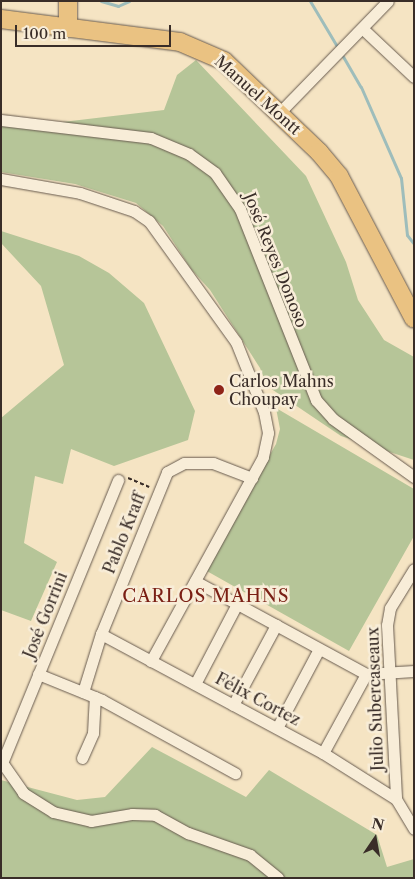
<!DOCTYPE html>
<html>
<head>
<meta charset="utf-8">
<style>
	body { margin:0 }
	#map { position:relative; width:415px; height:879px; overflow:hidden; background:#f5e4c3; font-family:"Libre Caslon Text",serif }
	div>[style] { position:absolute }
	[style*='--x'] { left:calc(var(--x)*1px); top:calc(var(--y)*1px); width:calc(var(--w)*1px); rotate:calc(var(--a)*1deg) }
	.green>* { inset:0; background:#b6c598 }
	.stream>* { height:3px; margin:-1.5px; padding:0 1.5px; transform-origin:1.5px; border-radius:1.5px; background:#9ebdbb }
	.path>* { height:2px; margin-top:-1px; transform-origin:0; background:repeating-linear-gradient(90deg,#392d28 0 4px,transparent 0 6.5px) }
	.roads { filter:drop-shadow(0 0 1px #685b4f) drop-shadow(0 0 1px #685b4f) }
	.minor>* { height:11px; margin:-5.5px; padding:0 5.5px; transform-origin:5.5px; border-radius:5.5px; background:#f8edd8 }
	.primary>* { height:18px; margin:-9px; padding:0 9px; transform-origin:9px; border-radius:9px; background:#eac282 }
	.dots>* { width:14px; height:14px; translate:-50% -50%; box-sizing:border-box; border:2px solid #f8edd8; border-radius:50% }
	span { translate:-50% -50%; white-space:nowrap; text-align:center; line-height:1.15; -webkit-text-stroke:5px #f8edd8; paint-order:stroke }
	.street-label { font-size:16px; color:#392d28 }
	.poi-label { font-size:16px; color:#392d28 }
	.left { translate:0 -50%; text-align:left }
	.neighbourhood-label { font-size:18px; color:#7a1f14; letter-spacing:1px }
	.frame { position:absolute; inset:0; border:2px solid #392d28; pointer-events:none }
	.north { position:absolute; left:350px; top:814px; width:50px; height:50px; -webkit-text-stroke:4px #f8edd8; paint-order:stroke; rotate:12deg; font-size:14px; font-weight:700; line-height:20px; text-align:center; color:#392d28 }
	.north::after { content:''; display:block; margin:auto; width:18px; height:22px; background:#392d28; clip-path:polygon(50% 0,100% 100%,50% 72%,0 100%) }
	.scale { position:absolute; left:15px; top:25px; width:156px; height:22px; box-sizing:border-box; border:2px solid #392d28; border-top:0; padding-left:6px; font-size:15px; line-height:18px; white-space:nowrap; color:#392d28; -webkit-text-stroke:4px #f8edd8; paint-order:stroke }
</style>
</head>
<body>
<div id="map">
	<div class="green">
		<div style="clip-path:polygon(196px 60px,306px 176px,346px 262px,358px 300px,384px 340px,414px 357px,414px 460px,341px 436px,267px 386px,260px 368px,210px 290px,191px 269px,163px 226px,136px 203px,75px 184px,1px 172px,1px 119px,37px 125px,164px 110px,177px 75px)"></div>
		<div style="clip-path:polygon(1px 231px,79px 256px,109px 273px,144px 303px,195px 411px,188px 440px,114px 466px,71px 449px,63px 484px,35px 476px,24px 543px,57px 562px,31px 621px,1px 610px,1px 418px,64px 365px,41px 286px,1px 243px)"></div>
		<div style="clip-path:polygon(276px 408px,414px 489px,414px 536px,349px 651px,205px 570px,276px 444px,280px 429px)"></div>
		<div style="clip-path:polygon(152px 747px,246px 797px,269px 770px,377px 835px,387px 867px,414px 859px,414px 878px,1px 878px,1px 780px,77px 800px,105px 797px)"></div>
	</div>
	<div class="stream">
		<div style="--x:101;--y:1;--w:18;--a:16"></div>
		<div style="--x:118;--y:6;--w:12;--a:-24"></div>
		<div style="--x:310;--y:1;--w:55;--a:59.2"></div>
		<div style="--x:341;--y:53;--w:39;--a:60"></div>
		<div style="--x:361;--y:87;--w:99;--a:66.3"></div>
		<div style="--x:401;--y:178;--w:57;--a:84"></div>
		<div style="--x:407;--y:235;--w:11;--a:52"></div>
	</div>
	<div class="path">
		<div style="--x:128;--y:478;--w:23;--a:23"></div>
	</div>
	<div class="roads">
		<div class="minor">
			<div style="--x:363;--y:29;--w:70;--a:43.3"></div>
			<div style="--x:279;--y:113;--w:156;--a:-45.8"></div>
			<div style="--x:1;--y:120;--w:151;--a:6.8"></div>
			<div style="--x:151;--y:138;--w:41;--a:22.8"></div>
			<div style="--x:189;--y:154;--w:32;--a:36"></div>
			<div style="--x:215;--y:173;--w:44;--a:55.2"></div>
			<div style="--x:240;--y:209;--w:206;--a:68.3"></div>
			<div style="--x:316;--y:400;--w:25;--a:48"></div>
			<div style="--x:333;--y:419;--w:100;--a:35.6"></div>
			<div style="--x:1;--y:179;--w:80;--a:10"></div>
			<div style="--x:80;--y:193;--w:57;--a:18.4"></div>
			<div style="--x:134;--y:211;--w:18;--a:34"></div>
			<div style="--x:149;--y:221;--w:149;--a:54.3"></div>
			<div style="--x:236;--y:342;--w:75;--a:68.2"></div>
			<div style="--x:264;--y:412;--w:21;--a:79"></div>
			<div style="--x:268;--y:433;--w:25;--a:102"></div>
			<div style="--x:263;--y:457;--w:233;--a:118.8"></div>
			<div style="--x:414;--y:569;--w:46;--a:121.6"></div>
			<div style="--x:390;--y:608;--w:17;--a:100"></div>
			<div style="--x:387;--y:625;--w:174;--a:87"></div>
			<div style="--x:396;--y:799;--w:35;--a:59"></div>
			<div style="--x:195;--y:581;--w:195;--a:28.5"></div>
			<div style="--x:366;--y:674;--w:48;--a:-3.6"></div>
			<div style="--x:101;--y:634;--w:252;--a:28.2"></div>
			<div style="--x:323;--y:753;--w:86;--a:32.2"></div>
			<div style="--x:38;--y:674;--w:69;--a:22.1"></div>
			<div style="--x:102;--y:700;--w:152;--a:28.8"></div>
			<div style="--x:195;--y:684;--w:90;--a:-62.3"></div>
			<div style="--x:83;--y:692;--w:61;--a:-72.8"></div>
			<div style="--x:101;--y:634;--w:175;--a:-67.8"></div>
			<div style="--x:167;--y:472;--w:19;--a:-28"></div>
			<div style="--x:184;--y:463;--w:29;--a:0"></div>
			<div style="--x:213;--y:463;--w:42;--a:21"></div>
			<div style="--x:233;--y:705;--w:91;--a:-61.7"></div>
			<div style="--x:277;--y:728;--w:89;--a:-62"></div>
			<div style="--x:323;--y:753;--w:90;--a:-61.4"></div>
			<div style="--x:82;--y:758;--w:27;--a:-66"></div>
			<div style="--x:93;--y:733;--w:36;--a:-87"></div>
			<div style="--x:1;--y:761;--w:39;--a:55"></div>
			<div style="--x:23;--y:793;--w:36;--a:32"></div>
			<div style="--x:53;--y:812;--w:39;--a:13"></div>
			<div style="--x:91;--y:821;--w:42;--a:-9.7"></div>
			<div style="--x:132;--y:814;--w:23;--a:2"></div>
			<div style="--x:155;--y:815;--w:38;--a:29"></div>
			<div style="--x:188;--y:833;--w:66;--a:19.5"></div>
			<div style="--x:250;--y:855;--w:36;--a:39"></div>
			<div style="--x:2;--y:763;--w:306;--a:-67.7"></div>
		</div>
		<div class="primary">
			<div style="--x:1;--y:19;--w:180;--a:7.3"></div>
			<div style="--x:180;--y:42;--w:48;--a:23.4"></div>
			<div style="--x:224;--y:61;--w:132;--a:43.8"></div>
			<div style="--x:319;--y:152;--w:31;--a:50"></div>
			<div style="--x:339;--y:176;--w:161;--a:62.3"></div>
			<div style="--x:68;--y:28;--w:27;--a:-90"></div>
		</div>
	</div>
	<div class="dots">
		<div style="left:219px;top:390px;background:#8f2418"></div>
	</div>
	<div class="street-label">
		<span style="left:258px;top:95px;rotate:42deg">Manuel Montt</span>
		<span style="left:276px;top:260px;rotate:68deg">José Reyes Donoso</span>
		<span style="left:124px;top:533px;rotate:-68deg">Pablo Kraff</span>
		<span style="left:45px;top:615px;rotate:-68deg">José Gorrini</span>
		<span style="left:258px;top:699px;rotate:28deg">Félix Cortez</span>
		<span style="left:375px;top:699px;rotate:-92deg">Julio Subercaseaux</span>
	</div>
	<div class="poi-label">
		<span class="left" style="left:229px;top:390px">Carlos Mahns<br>Choupay</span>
	</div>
	<div class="neighbourhood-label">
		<span style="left:206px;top:596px">CARLOS MAHNS</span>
	</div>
	<div class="frame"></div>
	<div class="north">N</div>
	<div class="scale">100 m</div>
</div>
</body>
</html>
